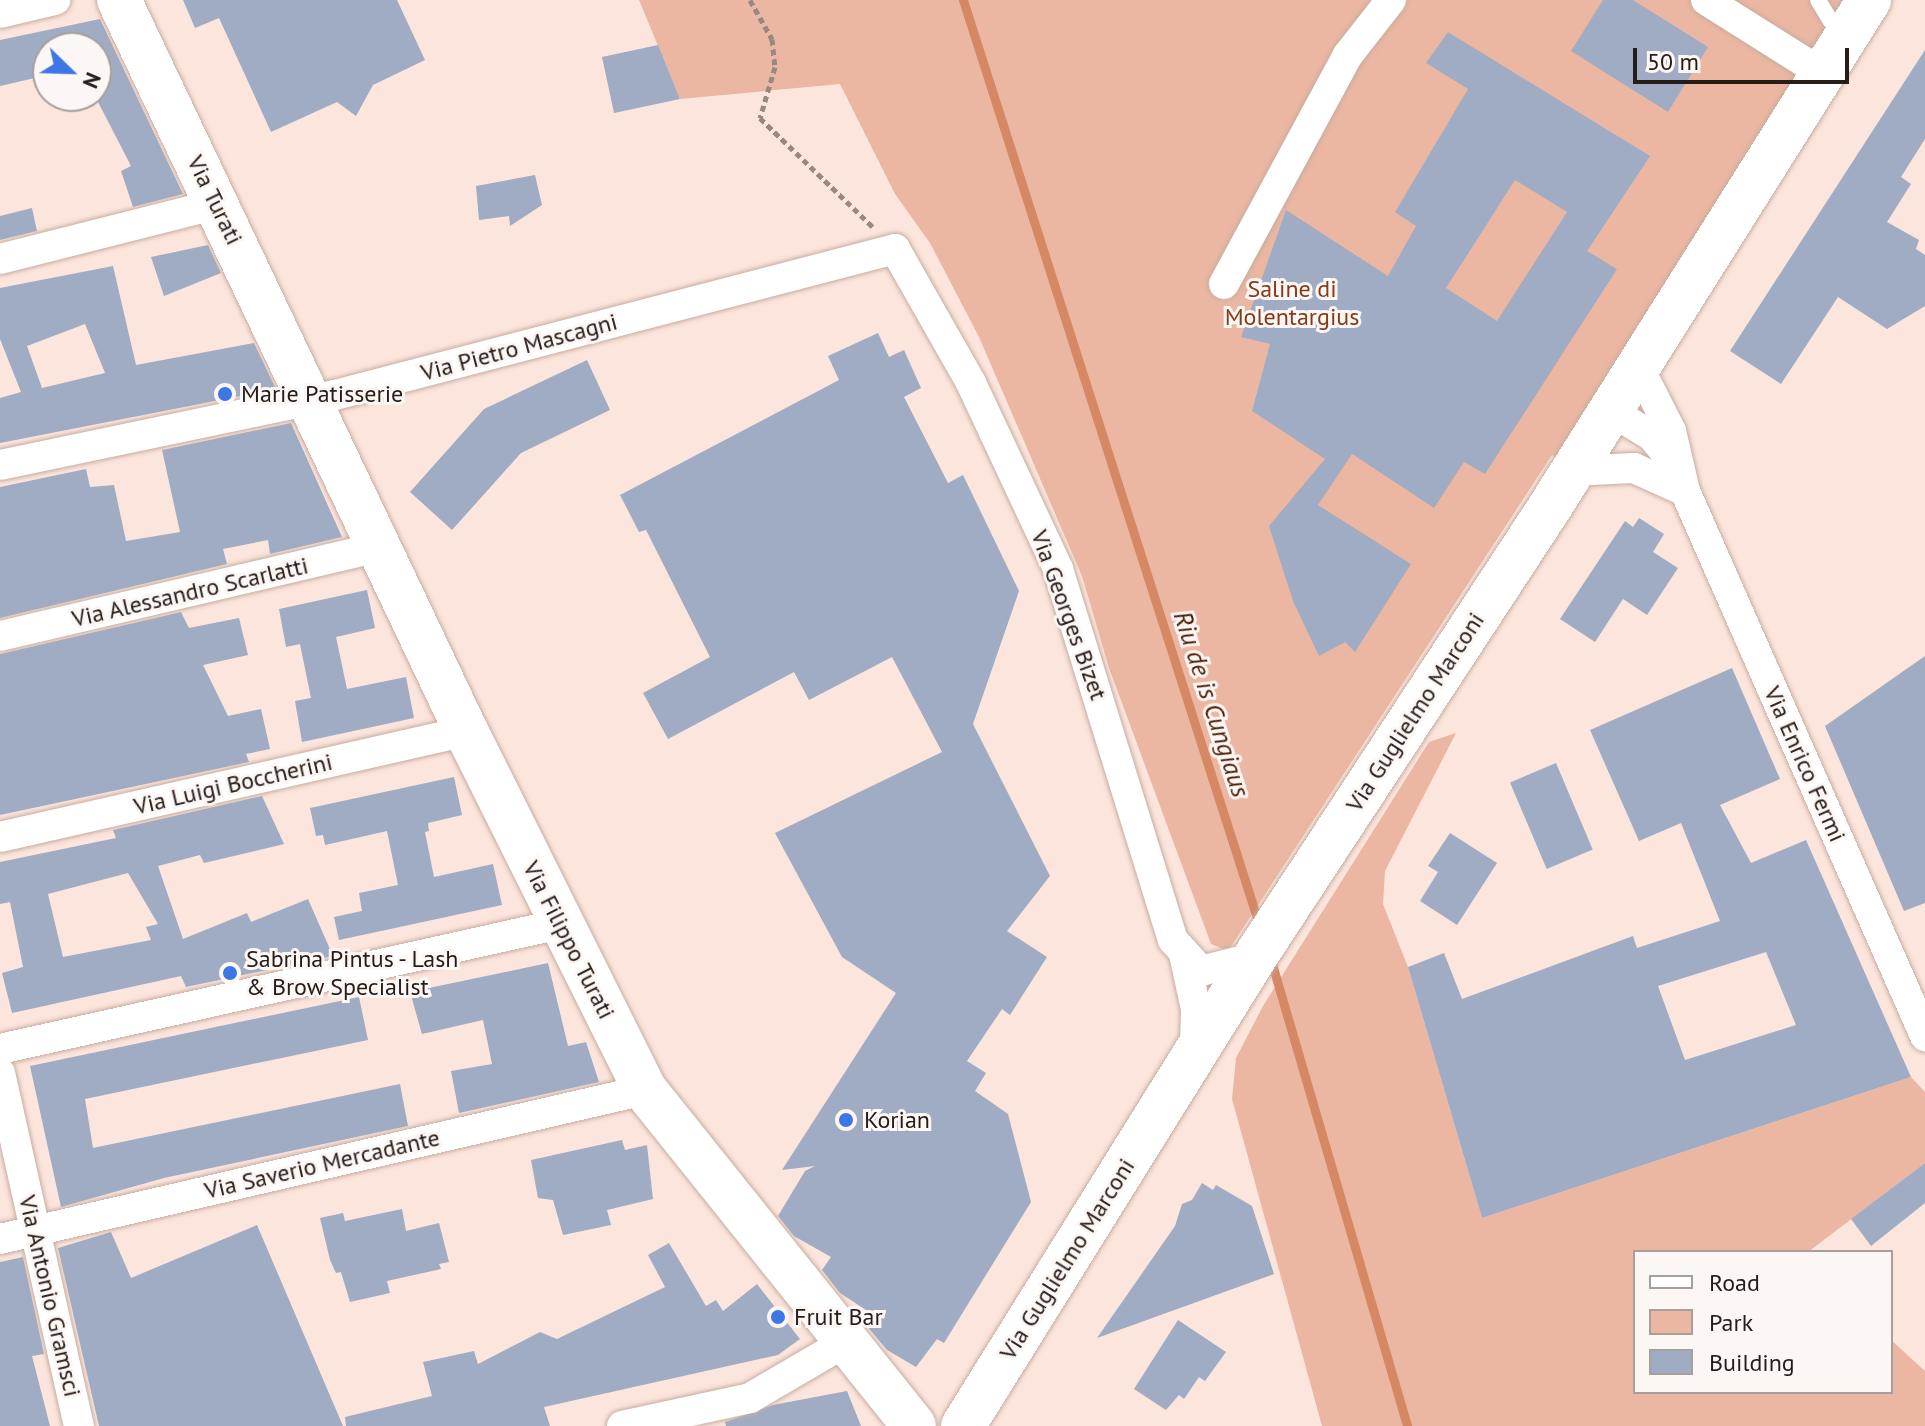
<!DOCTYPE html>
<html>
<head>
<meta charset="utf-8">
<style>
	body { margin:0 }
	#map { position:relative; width:1925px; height:1426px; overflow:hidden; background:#fce5dc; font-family:"PT Sans",sans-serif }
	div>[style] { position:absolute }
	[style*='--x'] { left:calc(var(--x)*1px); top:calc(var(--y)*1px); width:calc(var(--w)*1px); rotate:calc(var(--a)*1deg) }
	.green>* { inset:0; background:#ebb7a2 }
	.stream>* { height:9px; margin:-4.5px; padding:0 4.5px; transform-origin:4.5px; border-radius:4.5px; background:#d68764 }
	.building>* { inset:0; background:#9facc3; transform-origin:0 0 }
	.path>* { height:5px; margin-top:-2.5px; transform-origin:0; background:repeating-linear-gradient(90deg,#998882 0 6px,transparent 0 10px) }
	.roads { filter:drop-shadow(0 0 2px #c7aca0) drop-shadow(0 0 2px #c7aca0) }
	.lane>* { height:16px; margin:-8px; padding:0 8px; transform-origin:8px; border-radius:8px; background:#fff }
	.street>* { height:30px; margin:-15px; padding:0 15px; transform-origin:15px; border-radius:15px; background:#fff }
	.secondary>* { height:44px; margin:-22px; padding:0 22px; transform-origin:22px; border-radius:22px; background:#fff }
	.dots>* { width:22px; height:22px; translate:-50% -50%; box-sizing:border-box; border:4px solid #fcf6f4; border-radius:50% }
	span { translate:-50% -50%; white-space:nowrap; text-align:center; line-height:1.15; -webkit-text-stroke:6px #fcf6f4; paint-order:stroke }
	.street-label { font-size:24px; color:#261c18 }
	.park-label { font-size:24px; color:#853b17 }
	.poi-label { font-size:24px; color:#261c18 }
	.left { translate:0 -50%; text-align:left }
	.water-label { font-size:26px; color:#4c1a01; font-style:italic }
	.legend { position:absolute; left:1633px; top:1250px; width:260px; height:144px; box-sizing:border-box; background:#fcf6f4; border:2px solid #a69f9c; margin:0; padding:10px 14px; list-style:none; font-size:24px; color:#261c18 }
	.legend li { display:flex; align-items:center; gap:16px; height:40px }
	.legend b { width:40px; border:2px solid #a69f9c }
	.north { position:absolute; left:32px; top:32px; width:80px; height:80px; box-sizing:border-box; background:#fcf6f4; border:2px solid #a69f9c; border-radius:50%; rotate:113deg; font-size:22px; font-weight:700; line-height:32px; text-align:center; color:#261c18 }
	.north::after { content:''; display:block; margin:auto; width:28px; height:36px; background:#3d77e6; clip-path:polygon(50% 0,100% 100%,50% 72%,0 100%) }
	.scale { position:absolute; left:1633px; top:48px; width:216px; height:36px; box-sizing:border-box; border:4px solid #261c18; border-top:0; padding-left:10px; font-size:24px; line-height:28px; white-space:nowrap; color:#261c18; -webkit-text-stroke:6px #fcf6f4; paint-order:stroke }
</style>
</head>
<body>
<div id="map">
	<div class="green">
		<div style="clip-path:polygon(639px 0,1843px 0,1810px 63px,1560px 459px,1552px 455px,1228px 951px,1211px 944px,1109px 668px,1082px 576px,979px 337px,930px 243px,895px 194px,840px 84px,680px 99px)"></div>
		<div style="clip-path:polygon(1456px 733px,1385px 871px,1383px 904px,1408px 967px,1482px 1218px,1911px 1077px,1925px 1092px,1925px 1163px,1808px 1252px,1635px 1252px,1635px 1392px,1891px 1392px,1891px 1340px,1925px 1371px,1925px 1426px,1322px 1426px,1232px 1099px,1236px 1058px,1263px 1006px,1429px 742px)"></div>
	</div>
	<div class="stream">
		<div style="--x:963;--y:0;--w:970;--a:72.24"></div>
		<div style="--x:1270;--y:957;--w:489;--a:73.7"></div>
	</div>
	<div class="building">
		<div style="clip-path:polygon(183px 0,397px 0,425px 60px,373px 85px,356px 116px,337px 102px,271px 132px,219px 18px,195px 28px)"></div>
		<div style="clip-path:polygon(1603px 0,1633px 0,1708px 47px,1668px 112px,1571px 51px)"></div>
		<div style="clip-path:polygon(100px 19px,183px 194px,133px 207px,121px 171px,131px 166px,96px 98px,96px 48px,48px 48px,48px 75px,0 86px,0 40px)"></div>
		<div style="clip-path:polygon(evenodd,1448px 32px,1650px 156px,1587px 251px,1617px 269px,1485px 474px,1464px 462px,1434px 508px,1352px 454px,1318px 505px,1411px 564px,1355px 652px,1345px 642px,1319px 656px,1293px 601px,1269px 526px,1325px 459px,1252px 411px,1270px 344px,1241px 337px,1286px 210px,1388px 276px,1416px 226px,1395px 212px,1468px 89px,1426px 63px,1448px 32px,1515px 180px,1567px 212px,1497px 321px,1446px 288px,1515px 180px)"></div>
		<div style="clip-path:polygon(658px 45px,680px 99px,614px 113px,602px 57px)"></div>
		<div style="clip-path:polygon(1925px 50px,1925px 139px,1901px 177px,1911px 184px,1887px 222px,1919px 240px,1916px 249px,1925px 255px,1925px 306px,1887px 329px,1838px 297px,1781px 384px,1730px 351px)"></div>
		<div style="clip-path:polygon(535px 175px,542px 205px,510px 226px,509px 216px,479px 220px,476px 186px)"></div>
		<div style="clip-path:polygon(32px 208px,37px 231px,0 240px,0 216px)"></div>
		<div style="clip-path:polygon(208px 245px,221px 273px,164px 296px,151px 257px)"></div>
		<div style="clip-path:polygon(evenodd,113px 266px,136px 365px,254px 343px,276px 389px,0 443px,0 398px,21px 392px,0 339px,0 288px,113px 266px,85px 324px,105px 373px,42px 388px,27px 346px,85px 324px)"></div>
		<div style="clip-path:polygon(878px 333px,889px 357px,904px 350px,921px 388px,904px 397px,948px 483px,963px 475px,1019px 591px,973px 724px,1050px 876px,1007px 931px,1047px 957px,1010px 1015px,1002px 1009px,967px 1061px,986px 1073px,975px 1091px,1008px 1114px,1031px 1202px,944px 1343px,937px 1339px,916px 1367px,887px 1350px,861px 1319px,866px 1310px,840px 1293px,822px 1270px,831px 1257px,794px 1236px,778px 1216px,805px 1171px,815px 1166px,782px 1170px,896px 993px,842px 957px,775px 833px,942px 752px,892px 657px,809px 700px,794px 672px,668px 739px,643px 693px,710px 657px,646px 530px,639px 532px,620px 495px,839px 380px,828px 356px)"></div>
		<div style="clip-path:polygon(587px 360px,610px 410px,521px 453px,452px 530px,410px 492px,484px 409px)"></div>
		<div style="clip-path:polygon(291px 423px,342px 537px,270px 554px,268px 540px,223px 549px,227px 564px,0 618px,0 487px,86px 469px,90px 487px,114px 485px,126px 541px,180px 532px,162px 450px)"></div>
		<div style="clip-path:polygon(1639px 518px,1664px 534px,1653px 552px,1678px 568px,1647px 615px,1623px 599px,1595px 642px,1560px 619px,1625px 521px,1633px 527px)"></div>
		<div style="clip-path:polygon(367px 590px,375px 628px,336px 637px,347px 689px,406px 677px,414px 718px,302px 742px,295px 701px,311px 698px,300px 644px,286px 647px,279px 609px)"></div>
		<div style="clip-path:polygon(181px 612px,189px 628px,239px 618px,248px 655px,203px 665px,228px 716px,261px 709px,270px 749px,246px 754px,249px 762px,0 815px,0 654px)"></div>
		<div style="clip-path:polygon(1925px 656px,1925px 903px,1904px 911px,1825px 726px)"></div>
		<div style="clip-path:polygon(evenodd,1732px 668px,1780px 779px,1720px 805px,1751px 863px,1806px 840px,1911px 1077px,1482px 1218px,1408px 967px,1444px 953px,1462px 999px,1633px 936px,1637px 948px,1720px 921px,1681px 823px,1639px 841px,1590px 730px,1732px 668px,1766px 952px,1796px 1025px,1685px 1060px,1658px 986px,1766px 952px)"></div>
		<div style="left:1556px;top:763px;width:94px;height:50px;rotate:67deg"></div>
		<div style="clip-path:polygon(454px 777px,462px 815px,428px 823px,429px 831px,425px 832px,434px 877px,493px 864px,502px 905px,339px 940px,334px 917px,362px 911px,359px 893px,398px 885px,387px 831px,325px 845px,323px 835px,316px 836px,310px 808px)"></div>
		<div style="clip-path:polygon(evenodd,262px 796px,284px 844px,204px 863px,200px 855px,158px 866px,183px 939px,247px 913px,251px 922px,308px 899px,333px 956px,186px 987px,181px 976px,12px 1013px,2px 973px,23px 967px,10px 902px,0 904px,0 862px,116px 838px,113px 830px,262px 796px,128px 873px,158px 924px,146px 927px,151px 940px,63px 957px,48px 894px,128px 873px)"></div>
		<div style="clip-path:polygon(1450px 833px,1497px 863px,1457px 925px,1420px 901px,1438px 872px,1428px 866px)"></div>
		<div style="clip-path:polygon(548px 963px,568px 1046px,586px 1042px,599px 1082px,459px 1113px,451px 1071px,492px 1064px,483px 1020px,422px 1034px,410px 992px)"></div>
		<div style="clip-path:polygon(359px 997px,368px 1040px,85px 1099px,93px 1148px,400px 1084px,408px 1126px,164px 1178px,61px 1207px,30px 1066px)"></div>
		<div style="clip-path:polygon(622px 1140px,625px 1150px,647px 1145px,653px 1199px,607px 1210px,611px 1225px,563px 1235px,553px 1200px,538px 1198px,531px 1160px)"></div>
		<div style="clip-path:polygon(1925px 1163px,1925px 1203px,1871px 1246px,1851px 1219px)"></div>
		<div style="clip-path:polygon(1202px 1183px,1213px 1190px,1216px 1185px,1252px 1206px,1274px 1274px,1097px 1338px,1175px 1226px,1182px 1204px,1192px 1200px)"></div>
		<div style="clip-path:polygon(402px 1209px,406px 1231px,439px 1223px,449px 1262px,439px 1264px,441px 1269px,387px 1281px,390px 1293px,350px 1302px,341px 1272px,336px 1273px,330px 1260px,320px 1218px,343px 1213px,345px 1221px)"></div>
		<div style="clip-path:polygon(257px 1225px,343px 1426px,99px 1426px,58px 1248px,111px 1232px,131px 1278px)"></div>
		<div style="clip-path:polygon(669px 1243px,706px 1306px,716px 1300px,723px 1311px,757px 1284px,800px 1339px,778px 1355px,544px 1407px,550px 1426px,346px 1426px,345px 1417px,432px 1396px,423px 1362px,474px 1351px,478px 1364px,540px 1332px,557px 1339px,665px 1287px,648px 1255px)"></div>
		<div style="clip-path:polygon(23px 1257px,44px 1354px,32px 1356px,50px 1426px,0 1426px,0 1262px)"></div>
		<div style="clip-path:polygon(1178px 1320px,1226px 1352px,1205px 1381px,1199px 1377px,1184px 1399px,1179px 1395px,1166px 1410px,1134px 1389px)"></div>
		<div style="clip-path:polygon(847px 1391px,861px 1426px,726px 1426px,725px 1422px,773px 1405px)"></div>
	</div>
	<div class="path">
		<div style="--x:750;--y:0;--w:45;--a:60.6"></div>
		<div style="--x:772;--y:39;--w:28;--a:84"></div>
		<div style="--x:775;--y:67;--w:53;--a:106.4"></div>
		<div style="--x:760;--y:118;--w:157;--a:44"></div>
	</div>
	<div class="roads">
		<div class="lane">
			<div style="--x:1818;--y:0;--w:23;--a:59"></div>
			<div style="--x:1830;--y:20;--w:19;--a:36"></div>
		</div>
		<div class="street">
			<div style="--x:1706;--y:0;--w:137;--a:32.2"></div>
			<div style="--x:0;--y:13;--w:57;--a:-13.3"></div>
			<div style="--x:0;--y:259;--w:224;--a:-14.2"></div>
			<div style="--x:1224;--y:284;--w:260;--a:-61.6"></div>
			<div style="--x:1348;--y:55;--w:70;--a:-52"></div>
			<div style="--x:1637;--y:364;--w:75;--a:63.1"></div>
			<div style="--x:1671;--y:431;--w:62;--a:76.9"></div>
			<div style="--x:1685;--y:491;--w:596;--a:66.23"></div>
			<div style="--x:1609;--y:410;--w:50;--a:31.2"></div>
			<div style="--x:1652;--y:436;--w:35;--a:51"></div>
			<div style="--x:0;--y:465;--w:342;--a:-11.8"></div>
			<div style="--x:335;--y:395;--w:579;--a:-14.61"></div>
			<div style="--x:895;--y:249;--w:154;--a:60.4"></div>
			<div style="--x:971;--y:383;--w:205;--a:64.9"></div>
			<div style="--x:1058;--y:569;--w:388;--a:72.8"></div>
			<div style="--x:1173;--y:940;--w:42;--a:47.9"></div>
			<div style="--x:1201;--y:971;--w:56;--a:-14.5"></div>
			<div style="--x:1571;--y:471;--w:63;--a:-2.7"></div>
			<div style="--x:1634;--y:468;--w:56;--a:24.3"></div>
			<div style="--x:0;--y:636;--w:390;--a:-13.2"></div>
			<div style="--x:0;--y:837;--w:478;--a:-12.8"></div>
			<div style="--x:1184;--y:954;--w:56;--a:77.7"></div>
			<div style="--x:1196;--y:1009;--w:42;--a:91.4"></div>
			<div style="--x:0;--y:1049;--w:574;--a:-12.58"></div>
			<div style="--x:0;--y:1073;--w:362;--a:77.4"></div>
			<div style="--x:0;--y:1239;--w:662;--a:-13.01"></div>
			<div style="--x:622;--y:1426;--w:131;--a:-12.3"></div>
			<div style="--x:750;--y:1398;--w:111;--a:-30.3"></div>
		</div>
		<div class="secondary">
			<div style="--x:119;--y:0;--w:809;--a:64.61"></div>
			<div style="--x:466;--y:731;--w:401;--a:63.5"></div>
			<div style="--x:645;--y:1090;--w:430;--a:51.3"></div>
			<div style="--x:963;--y:1426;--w:552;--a:-58.09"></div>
			<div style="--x:1255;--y:957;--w:534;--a:-56.76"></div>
			<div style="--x:1548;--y:510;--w:603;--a:-57.81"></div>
		</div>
	</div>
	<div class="dots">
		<div style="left:225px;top:394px;background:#3d77e6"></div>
		<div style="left:230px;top:973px;background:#3d77e6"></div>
		<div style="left:846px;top:1120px;background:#3d77e6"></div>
		<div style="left:778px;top:1317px;background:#3d77e6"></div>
	</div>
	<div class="street-label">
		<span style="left:215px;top:200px;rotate:64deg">Via Turati</span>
		<span style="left:519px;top:347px;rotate:-15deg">Via Pietro Mascagni</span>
		<span style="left:190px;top:592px;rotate:-13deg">Via Alessandro Scarlatti</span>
		<span style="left:1069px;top:615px;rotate:70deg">Via Georges Bizet</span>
		<span style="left:1415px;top:712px;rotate:-57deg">Via Guglielmo Marconi</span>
		<span style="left:1805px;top:764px;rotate:66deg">Via Enrico Fermi</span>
		<span style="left:233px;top:784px;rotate:-13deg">Via Luigi Boccherini</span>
		<span style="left:569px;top:940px;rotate:63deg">Via Filippo Turati</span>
		<span style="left:322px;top:1164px;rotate:-13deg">Via Saverio Mercadante</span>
		<span style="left:1067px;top:1259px;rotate:-58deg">Via Guglielmo Marconi</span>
		<span style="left:50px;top:1296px;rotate:77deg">Via Antonio Gramsci</span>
	</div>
	<div class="park-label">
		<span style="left:1292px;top:303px">Saline di<br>Molentargius</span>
	</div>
	<div class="poi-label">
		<span class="left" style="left:241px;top:394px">Marie Patisserie</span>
		<span class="left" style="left:246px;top:973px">Sabrina Pintus - Lash<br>&amp; Brow Specialist</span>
		<span class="left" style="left:864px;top:1120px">Korian</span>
		<span class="left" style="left:794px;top:1317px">Fruit Bar</span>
	</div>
	<div class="water-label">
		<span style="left:1212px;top:704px;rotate:72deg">Riu de is Cungiaus</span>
	</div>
	<ul class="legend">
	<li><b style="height:10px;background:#fff"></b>Road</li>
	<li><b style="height:22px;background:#ebb7a2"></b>Park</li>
	<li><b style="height:22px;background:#9facc3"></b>Building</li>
	</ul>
	<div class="north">N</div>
	<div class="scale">50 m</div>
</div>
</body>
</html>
